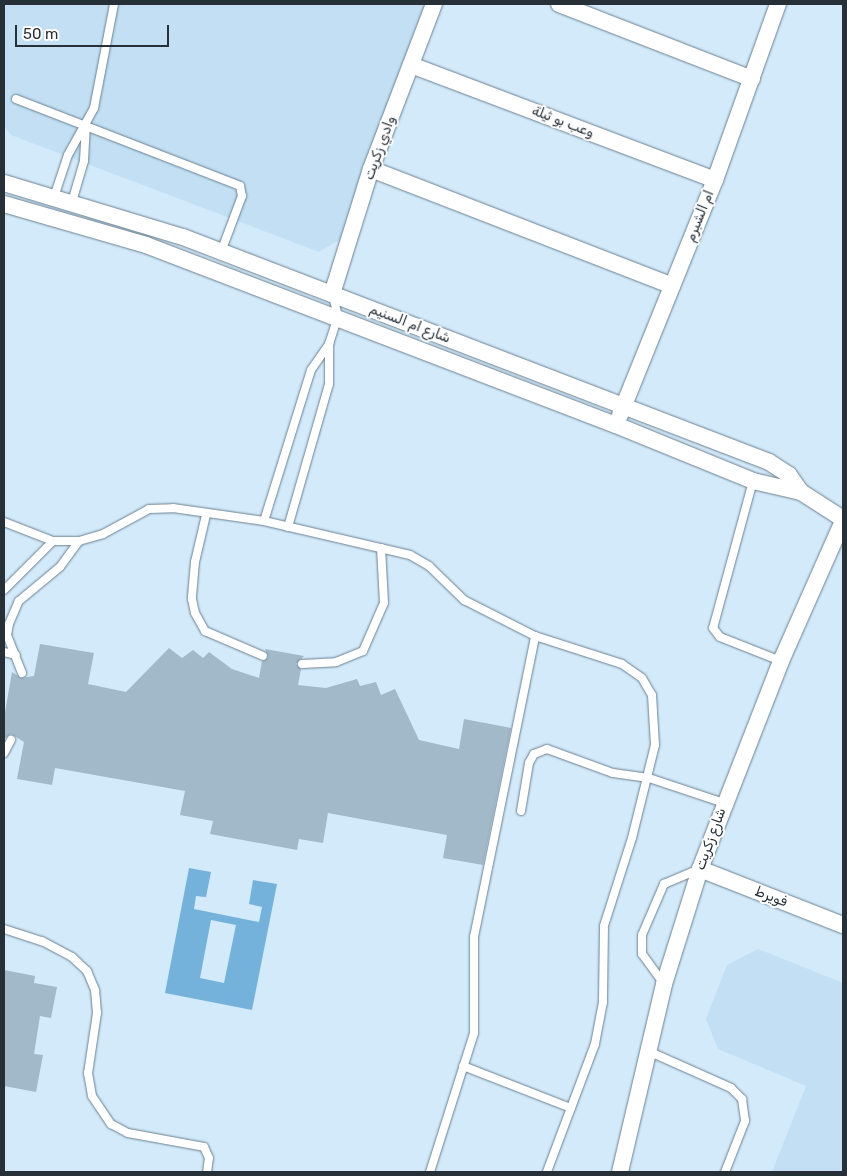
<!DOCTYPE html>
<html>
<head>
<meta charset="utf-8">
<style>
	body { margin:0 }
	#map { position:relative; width:847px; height:1176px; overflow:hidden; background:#d3eafb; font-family:Rubik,Cairo,sans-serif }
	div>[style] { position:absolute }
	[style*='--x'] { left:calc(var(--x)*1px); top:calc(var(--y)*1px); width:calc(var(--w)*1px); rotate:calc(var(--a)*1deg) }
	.built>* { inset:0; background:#c2dff4 }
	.water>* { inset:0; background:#74b2dc }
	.building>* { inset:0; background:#a2b9c9 }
	.roads { filter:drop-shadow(0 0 1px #6b808f) drop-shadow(0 0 1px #6b808f) }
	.lane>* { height:8px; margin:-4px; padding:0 4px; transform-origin:4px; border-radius:4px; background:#fff }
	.street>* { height:16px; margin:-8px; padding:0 8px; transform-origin:8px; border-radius:8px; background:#fff }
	span { translate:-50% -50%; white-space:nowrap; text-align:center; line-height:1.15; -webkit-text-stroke:4px #fff; paint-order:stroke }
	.street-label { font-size:14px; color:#273037 }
	.frame { position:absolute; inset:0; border:5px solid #273037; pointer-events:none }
	.scale { position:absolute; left:15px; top:25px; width:154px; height:22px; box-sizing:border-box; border:2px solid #273037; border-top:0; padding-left:6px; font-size:15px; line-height:18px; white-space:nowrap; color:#273037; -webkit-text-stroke:4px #fff; paint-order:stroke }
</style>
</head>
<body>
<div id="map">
	<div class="built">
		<div style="clip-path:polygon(4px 4px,432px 4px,344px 237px,319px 252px,11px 135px,4px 126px)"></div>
		<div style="clip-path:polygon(758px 949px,843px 983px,843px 1172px,772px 1172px,806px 1086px,718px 1049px,706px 1019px,727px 965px)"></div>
	</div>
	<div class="water">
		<div style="clip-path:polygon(evenodd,189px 868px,211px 872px,206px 897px,196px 896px,194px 909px,259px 922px,262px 907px,249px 904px,253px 880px,277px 884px,252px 1010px,165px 993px,189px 868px,211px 920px,236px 925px,224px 983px,200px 978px,211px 920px)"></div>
	</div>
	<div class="building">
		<div style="clip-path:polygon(40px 644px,94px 653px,88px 684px,126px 692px,169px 648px,182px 658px,193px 650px,203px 658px,209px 652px,232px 669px,259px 678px,262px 661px,268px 658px,265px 649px,304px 656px,296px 664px,301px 669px,298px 685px,326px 688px,357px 679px,360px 686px,376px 682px,381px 695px,395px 689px,419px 740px,459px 749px,464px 719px,511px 728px,483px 865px,443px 858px,447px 835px,328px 813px,323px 843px,299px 839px,297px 850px,210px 834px,213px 821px,180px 815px,185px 791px,55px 768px,52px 785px,17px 779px,24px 742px,11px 734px,4px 739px,4px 718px,12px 672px,21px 678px,34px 676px)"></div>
		<div style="clip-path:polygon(4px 970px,35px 976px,34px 983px,57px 987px,51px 1018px,40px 1016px,34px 1054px,43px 1055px,36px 1092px,4px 1086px)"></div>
	</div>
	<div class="roads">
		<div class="lane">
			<div style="--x:16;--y:99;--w:240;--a:21.2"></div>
			<div style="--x:240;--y:186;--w:10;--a:79"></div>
			<div style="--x:242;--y:196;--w:60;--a:110.6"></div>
			<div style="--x:54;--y:197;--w:44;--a:-71.6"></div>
			<div style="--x:68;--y:155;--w:54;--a:-61"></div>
			<div style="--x:94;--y:108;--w:106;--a:-79.1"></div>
			<div style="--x:72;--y:202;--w:43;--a:-73.7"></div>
			<div style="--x:84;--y:161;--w:35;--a:-87"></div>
			<div style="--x:753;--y:481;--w:152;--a:105.2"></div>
			<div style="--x:713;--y:628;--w:11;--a:52"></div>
			<div style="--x:720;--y:637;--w:66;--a:21.5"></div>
			<div style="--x:206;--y:515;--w:48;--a:103.2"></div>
			<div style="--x:195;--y:562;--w:37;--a:95"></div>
			<div style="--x:192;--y:599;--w:14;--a:78"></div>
			<div style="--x:195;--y:613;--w:21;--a:61"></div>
			<div style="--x:205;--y:631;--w:63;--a:23.3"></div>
			<div style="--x:264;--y:521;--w:158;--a:-72.7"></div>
			<div style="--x:311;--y:370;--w:32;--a:-55"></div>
			<div style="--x:329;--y:344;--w:28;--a:-72"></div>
			<div style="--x:338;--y:317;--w:22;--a:-103"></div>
			<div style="--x:4;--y:522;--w:53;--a:21.2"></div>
			<div style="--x:53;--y:541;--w:26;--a:0"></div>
			<div style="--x:79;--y:541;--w:25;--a:-16"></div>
			<div style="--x:103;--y:534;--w:52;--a:-28.5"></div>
			<div style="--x:149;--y:509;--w:24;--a:-2"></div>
			<div style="--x:173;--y:508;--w:92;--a:8.1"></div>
			<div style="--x:264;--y:521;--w:150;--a:13.1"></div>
			<div style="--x:410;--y:555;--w:22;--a:30"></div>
			<div style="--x:429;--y:566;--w:49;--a:44.2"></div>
			<div style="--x:464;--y:600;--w:80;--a:26.9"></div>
			<div style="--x:535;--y:636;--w:91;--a:17.8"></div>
			<div style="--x:622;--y:664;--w:24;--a:35"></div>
			<div style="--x:642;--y:678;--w:20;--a:60"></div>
			<div style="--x:652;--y:695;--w:50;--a:86.6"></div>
			<div style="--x:655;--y:745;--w:96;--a:103.9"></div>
			<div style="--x:632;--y:838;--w:92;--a:107.7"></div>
			<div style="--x:604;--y:926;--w:76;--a:90.8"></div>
			<div style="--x:603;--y:1002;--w:43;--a:100.8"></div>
			<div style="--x:595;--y:1044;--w:137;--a:110.6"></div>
			<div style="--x:288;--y:527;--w:149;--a:-74"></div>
			<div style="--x:329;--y:384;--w:40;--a:-90"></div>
			<div style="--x:4;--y:590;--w:69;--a:-45"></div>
			<div style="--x:4;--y:652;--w:12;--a:14"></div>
			<div style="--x:302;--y:664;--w:34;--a:-3"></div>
			<div style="--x:336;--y:662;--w:29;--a:-22"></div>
			<div style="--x:363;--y:651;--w:52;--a:-66.4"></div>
			<div style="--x:384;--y:603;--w:55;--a:-93.1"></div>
			<div style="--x:22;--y:673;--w:41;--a:-111.5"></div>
			<div style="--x:7;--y:635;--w:11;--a:-80"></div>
			<div style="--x:9;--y:624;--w:25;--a:-67"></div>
			<div style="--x:19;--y:601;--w:53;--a:-39.7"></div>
			<div style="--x:60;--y:567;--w:32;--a:-54"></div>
			<div style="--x:4;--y:753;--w:15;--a:-62"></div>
			<div style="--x:521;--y:811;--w:49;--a:-80.5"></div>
			<div style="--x:529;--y:763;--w:10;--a:-61"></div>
			<div style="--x:534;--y:754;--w:14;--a:-21"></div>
			<div style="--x:547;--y:749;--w:70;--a:20"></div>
			<div style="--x:613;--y:773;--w:36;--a:8"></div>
			<div style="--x:649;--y:778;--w:79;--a:18.4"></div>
			<div style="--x:4;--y:929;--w:40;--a:18"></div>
			<div style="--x:42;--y:941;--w:34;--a:28"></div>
			<div style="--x:72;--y:957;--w:21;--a:43"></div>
			<div style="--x:87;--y:971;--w:21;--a:67"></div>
			<div style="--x:95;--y:990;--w:23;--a:85"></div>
			<div style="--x:97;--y:1013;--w:61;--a:98.5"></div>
			<div style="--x:88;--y:1073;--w:23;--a:80"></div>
			<div style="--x:92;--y:1096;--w:34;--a:56"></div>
			<div style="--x:111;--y:1124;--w:19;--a:28"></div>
			<div style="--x:128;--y:1133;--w:77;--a:10.4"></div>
			<div style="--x:204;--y:1147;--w:12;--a:66"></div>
			<div style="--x:209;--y:1158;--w:14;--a:98"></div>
			<div style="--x:664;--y:984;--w:37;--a:-126"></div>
			<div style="--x:642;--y:954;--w:19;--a:-90"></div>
			<div style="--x:642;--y:935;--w:56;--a:-66.7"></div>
			<div style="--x:664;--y:884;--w:39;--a:-23"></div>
			<div style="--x:648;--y:1051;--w:91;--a:24"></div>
			<div style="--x:731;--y:1088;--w:16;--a:45"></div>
			<div style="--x:742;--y:1099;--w:22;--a:82"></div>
			<div style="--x:745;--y:1121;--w:55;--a:111.4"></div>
			<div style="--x:463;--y:1066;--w:116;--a:21.3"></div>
			<div style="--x:430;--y:1172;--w:146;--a:-72.4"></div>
			<div style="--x:474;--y:1033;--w:96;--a:-90"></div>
			<div style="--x:474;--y:937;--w:307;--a:-78.5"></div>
		</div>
		<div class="street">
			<div style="--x:559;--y:4;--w:207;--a:21.2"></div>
			<div style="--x:411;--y:65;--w:325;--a:20.7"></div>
			<div style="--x:371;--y:169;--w:323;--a:21.2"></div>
			<div style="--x:4;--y:183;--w:187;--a:16.8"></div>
			<div style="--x:183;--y:237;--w:628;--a:21"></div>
			<div style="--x:769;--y:462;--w:24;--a:33"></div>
			<div style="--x:789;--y:475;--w:21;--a:55"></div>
			<div style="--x:801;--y:492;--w:50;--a:32.7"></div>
			<div style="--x:4;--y:204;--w:148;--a:16.1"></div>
			<div style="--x:146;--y:245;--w:503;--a:20.96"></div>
			<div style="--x:616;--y:425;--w:148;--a:22.2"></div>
			<div style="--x:753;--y:481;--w:49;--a:12.9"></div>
			<div style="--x:332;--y:294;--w:131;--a:-72.7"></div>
			<div style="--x:371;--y:169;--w:177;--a:-69.1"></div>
			<div style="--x:620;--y:415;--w:253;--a:-68"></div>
			<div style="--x:715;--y:180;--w:187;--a:-70.3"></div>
			<div style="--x:700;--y:869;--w:154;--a:21.4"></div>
			<div style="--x:620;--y:1172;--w:193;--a:-76.8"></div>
			<div style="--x:664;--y:984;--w:121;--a:-72.6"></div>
			<div style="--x:700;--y:869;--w:223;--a:-68.7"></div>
			<div style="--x:781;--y:661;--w:153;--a:-66.1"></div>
		</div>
	</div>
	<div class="street-label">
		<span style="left:563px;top:122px;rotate:21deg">وعب بو ثيلة</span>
		<span style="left:380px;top:148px;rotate:-70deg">وادي زكريت</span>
		<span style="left:700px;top:216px;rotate:-68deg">ام الشبرم</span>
		<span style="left:410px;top:324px;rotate:21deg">شارع ام السنيم</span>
		<span style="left:711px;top:839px;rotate:-70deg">شارع زكريت</span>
		<span style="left:771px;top:897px;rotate:21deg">فويرط</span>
	</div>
	<div class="frame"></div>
	<div class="scale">50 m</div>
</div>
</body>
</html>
